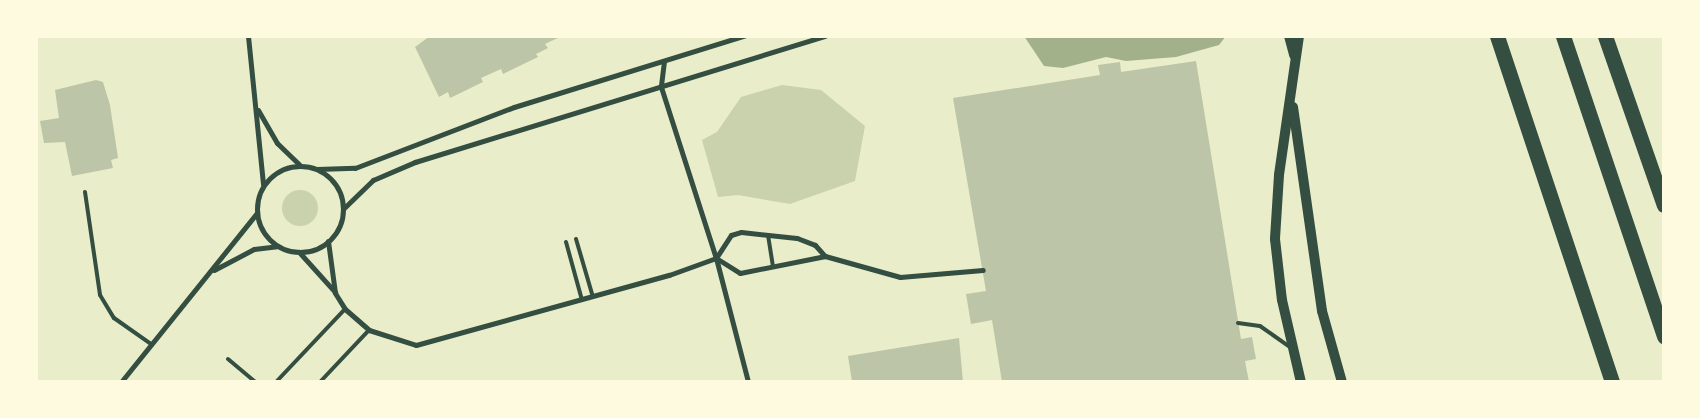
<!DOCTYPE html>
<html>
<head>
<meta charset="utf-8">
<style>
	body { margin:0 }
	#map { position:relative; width:1700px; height:418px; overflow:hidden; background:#e9edc9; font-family:"Nunito Sans",sans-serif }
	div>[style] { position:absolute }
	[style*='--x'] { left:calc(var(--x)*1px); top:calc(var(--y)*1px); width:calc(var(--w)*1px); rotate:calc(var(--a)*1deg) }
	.green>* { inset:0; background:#cad2ad }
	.round { border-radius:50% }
	.water>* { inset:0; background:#a3b18a }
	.building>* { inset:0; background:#bcc5a7 }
	.service>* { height:4px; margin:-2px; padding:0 2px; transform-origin:2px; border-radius:2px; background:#344e41 }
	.minor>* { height:5px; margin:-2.5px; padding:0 2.5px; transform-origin:2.5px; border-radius:2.5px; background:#344e41 }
	.minor>.ring { margin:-2.5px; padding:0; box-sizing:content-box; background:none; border:5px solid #344e41; border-radius:50% }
	.secondary>* { height:10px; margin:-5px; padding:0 5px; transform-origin:5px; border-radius:5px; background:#344e41 }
	.motorway>* { height:15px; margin:-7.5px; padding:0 7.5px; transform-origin:7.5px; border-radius:7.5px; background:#344e41 }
	span { translate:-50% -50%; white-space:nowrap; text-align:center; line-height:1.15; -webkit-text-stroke:4px #fefae0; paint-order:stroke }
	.frame { position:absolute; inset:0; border:38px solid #fefae0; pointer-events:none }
</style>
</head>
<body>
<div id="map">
	<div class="green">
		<div style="clip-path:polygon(782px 85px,821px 90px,865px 126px,855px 181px,790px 204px,738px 195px,718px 197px,702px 140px,717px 132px,741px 97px)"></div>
		<div class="round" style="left:282px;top:190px;width:36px;height:36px"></div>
	</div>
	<div class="water">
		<div style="clip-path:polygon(1024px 36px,1226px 36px,1219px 45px,1176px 57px,1126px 61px,1106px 57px,1063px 68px,1044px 66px)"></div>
	</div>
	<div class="building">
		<div style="clip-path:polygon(430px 36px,562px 36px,545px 44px,548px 48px,536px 54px,538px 57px,503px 74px,501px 69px,481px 78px,483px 82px,450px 98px,448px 92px,439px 97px,415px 47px)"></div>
		<div style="clip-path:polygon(1196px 61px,1241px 339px,1252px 337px,1256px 359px,1245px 361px,1249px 382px,1002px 382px,992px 320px,971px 324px,966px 294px,986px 291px,953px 98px,1100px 75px,1098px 65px,1120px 62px,1121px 72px)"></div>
		<div style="clip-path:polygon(96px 80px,103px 82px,110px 105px,118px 158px,111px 160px,113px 168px,72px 176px,65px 142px,44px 143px,40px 121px,59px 118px,55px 90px)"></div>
		<div style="clip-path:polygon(959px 338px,963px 382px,852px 382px,848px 356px)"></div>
	</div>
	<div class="service">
		<div style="--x:85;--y:192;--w:104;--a:81.7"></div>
		<div style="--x:100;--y:295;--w:27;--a:59"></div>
		<div style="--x:114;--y:318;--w:45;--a:35.1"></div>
		<div style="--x:768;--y:235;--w:30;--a:81"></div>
		<div style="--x:576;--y:239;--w:60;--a:73.7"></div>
		<div style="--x:566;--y:242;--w:60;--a:74.6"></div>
		<div style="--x:1238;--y:323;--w:22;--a:8"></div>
		<div style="--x:1260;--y:326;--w:38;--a:35"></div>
		<div style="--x:228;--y:359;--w:35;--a:40"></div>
		<div style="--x:276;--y:382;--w:100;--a:-46.6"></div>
		<div style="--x:320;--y:382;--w:71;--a:-46.7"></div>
	</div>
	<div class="minor">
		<div style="--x:248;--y:36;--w:149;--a:84.2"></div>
		<div style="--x:664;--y:61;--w:26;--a:97"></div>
		<div style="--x:661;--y:87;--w:180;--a:72.2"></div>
		<div style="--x:716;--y:258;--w:128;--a:75.5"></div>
		<div style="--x:258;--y:110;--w:38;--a:60"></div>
		<div style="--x:277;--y:143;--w:32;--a:44"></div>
		<div class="ring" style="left:257px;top:166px;width:81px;height:81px"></div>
		<div style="--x:317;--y:169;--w:38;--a:-2"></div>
		<div style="--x:355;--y:168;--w:170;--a:-21"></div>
		<div style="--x:514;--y:107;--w:241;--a:-17.2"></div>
		<div style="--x:343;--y:209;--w:42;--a:-44"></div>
		<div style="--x:373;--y:180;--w:46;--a:-23.2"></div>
		<div style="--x:415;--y:162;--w:429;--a:-17.1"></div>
		<div style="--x:328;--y:241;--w:52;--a:82.3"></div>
		<div style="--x:335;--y:293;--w:19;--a:58"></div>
		<div style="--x:345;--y:309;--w:32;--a:41"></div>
		<div style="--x:369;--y:330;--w:49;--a:17.7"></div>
		<div style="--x:416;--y:345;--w:263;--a:-15.5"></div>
		<div style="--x:669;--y:275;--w:50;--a:-19.9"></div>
		<div style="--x:299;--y:252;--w:54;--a:48"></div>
		<div style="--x:716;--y:258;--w:28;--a:32"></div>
		<div style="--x:740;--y:273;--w:87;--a:-11.3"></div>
		<div style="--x:825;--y:256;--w:78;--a:15.6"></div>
		<div style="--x:900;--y:277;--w:83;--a:-4.8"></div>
		<div style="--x:716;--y:258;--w:27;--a:-57"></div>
		<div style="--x:731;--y:235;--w:10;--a:-17"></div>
		<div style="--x:741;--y:232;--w:56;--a:6.1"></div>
		<div style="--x:797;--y:238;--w:19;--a:21"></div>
		<div style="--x:815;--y:245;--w:15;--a:48"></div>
		<div style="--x:214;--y:270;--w:45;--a:-27.7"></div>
		<div style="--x:254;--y:249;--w:23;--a:-7"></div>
		<div style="--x:121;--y:382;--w:216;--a:-51.2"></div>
	</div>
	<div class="secondary">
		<div style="--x:1289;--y:36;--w:20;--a:75"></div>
		<div style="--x:1299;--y:36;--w:140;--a:98.2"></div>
		<div style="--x:1279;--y:175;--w:64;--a:93.6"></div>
		<div style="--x:1275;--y:239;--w:61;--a:83.5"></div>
		<div style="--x:1282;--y:300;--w:84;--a:77"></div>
		<div style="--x:1293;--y:107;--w:206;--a:81.9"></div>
		<div style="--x:1322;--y:311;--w:74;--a:74.3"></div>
	</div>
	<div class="motorway">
		<div style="--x:1497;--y:36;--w:365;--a:71.6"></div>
		<div style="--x:1563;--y:36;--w:317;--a:71.4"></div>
		<div style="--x:1605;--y:36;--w:179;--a:70.8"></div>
	</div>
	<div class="frame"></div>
</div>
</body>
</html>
